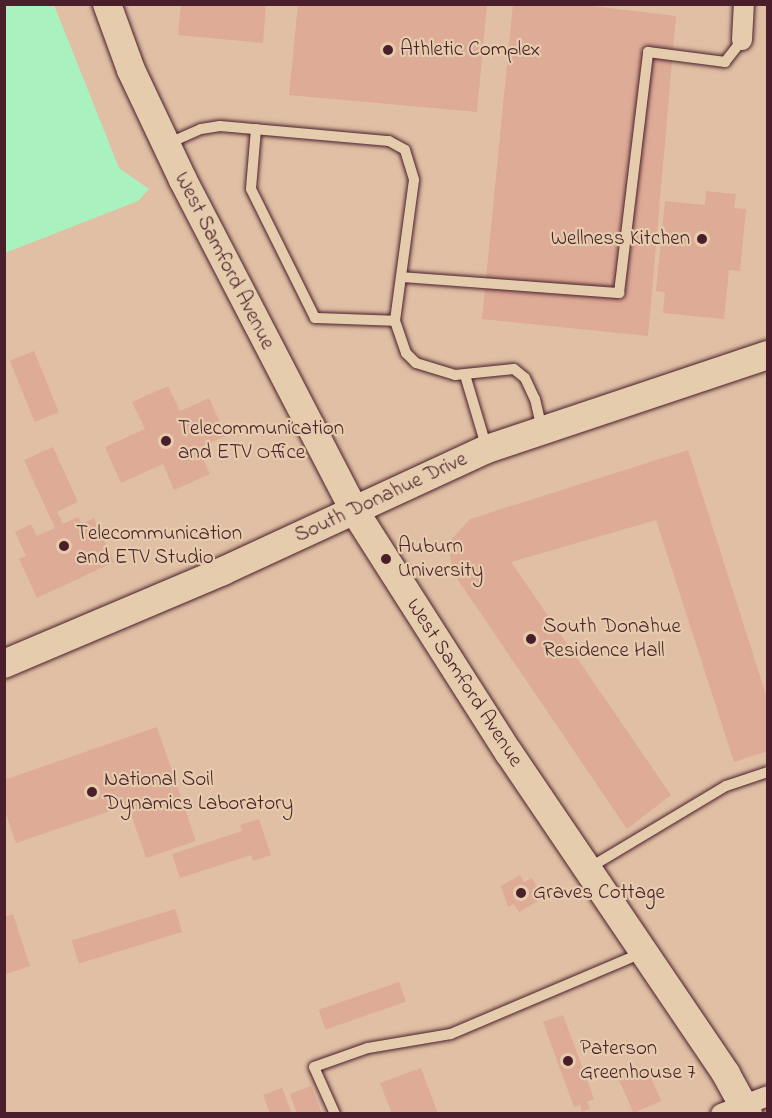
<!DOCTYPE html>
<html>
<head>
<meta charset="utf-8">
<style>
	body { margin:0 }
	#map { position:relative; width:772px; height:1118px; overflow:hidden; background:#e5ccad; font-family:"Indie Flower",sans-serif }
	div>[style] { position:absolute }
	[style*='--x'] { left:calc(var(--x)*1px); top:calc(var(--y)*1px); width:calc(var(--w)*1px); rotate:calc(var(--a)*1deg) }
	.built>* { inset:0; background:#e0bfa4; transform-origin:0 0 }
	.green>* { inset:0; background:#a9f2bf }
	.building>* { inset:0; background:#deab96; transform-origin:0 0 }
	.roads { filter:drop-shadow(0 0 2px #4a1f2b) drop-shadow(0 0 2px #4a1f2b) }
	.lane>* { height:10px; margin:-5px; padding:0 5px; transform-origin:5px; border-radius:5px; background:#e5ccad }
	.street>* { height:20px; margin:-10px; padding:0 10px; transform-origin:10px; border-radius:10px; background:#e5ccad }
	.secondary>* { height:28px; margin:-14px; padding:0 14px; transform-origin:14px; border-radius:14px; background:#e5ccad }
	.dots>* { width:16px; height:16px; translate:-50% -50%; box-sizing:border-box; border:3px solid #e5ccad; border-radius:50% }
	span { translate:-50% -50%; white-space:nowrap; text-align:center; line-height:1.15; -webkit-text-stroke:4.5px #e5ccad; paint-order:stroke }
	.poi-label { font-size:21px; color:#4a1f2b }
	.left { translate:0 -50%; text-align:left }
	.right { translate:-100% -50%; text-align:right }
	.street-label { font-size:21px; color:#4a1f2b }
	.frame { position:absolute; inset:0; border:6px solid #4a1f2b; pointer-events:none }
</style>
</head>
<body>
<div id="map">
	<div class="built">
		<div style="left:5px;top:5px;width:762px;height:1108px"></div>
	</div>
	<div class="green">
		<div style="clip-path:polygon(5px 4px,54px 5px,119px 168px,149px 189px,138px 201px,5px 253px)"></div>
	</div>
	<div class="building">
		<div style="clip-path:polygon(181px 4px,266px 4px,263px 43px,178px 35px)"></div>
		<div style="clip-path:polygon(298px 4px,487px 4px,477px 112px,289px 95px)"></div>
		<div style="clip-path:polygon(513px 4px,575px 4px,676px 16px,648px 336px,482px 319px)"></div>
		<div style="clip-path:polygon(706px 191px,736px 194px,734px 208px,746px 209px,740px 271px,729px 270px,724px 319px,663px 313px,665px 292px,656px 291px,665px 201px,705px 205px)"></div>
		<div style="left:34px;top:351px;width:66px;height:26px;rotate:68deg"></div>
		<div style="clip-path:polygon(168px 386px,180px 411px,209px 398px,226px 436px,198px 448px,210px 474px,174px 490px,163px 464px,121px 483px,105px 447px,145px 429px,132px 402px)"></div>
		<div style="clip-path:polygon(53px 447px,78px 502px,57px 512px,63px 524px,78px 517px,82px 524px,94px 518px,114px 562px,37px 598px,19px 559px,26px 556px,15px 532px,31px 524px,37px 536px,55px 528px,24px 460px)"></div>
		<div style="clip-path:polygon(688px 450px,768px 701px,768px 751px,734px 762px,656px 520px,511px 562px,671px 795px,627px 829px,456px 577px,449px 553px,451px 540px,470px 519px)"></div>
		<div style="clip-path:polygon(157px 727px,196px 841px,146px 858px,128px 805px,16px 843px,4px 809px,4px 780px)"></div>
		<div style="clip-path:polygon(259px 819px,271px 855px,253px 861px,251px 855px,180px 878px,172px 854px,242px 831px,240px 825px)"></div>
		<div style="clip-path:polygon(520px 875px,524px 882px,532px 878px,539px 891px,534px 894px,538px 901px,519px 912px,514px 904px,508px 907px,501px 886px)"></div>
		<div style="left:175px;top:909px;width:24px;height:108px;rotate:73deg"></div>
		<div style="clip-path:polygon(13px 914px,30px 966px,4px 975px,4px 917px)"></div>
		<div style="left:399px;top:982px;width:21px;height:85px;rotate:71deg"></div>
		<div style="clip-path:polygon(563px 1015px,594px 1099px,587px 1102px,590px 1109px,582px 1112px,580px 1105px,574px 1107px,543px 1022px)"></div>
		<div style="left:646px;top:1067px;width:37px;height:30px;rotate:66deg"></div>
		<div style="clip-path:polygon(421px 1068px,438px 1114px,392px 1114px,380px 1083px)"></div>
		<div style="clip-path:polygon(311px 1086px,322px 1114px,297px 1114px,290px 1094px)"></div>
		<div style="clip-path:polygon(282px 1088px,292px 1114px,270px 1114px,263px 1095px)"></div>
	</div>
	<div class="roads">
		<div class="lane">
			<div style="--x:256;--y:129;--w:60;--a:94.8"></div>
			<div style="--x:251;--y:189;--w:144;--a:63.6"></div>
			<div style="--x:315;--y:318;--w:80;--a:2.1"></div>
			<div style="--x:167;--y:144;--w:37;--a:-24"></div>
			<div style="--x:201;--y:129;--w:19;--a:-9"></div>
			<div style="--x:220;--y:126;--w:170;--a:5.1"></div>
			<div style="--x:389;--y:141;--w:18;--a:29"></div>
			<div style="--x:405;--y:150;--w:31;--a:73"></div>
			<div style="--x:414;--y:180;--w:142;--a:97.7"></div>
			<div style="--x:395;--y:321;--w:34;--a:71"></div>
			<div style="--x:406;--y:353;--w:14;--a:45"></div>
			<div style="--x:416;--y:363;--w:41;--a:17.1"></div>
			<div style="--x:455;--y:375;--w:59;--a:-5.8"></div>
			<div style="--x:514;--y:369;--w:14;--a:39"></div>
			<div style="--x:525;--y:378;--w:23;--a:65"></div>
			<div style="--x:535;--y:399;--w:31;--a:77"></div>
			<div style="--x:401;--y:277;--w:219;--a:4.2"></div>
			<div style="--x:619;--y:293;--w:243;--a:-83.1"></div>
			<div style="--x:648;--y:52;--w:78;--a:7.4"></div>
			<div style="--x:725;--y:62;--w:28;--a:-52"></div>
			<div style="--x:465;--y:375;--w:77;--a:73.4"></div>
			<div style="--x:589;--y:868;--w:160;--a:-30.9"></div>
			<div style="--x:726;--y:786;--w:44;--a:-18.4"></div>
			<div style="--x:335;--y:1114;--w:51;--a:-114.1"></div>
			<div style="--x:314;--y:1067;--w:57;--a:-19.4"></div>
			<div style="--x:368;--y:1048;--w:84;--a:-9.6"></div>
			<div style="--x:451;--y:1034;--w:207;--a:-23"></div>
		</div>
		<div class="street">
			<div style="--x:742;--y:40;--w:36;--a:-87"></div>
			<div style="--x:721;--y:1114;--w:50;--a:-21"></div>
		</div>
		<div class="secondary">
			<div style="--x:107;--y:4;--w:70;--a:70"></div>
			<div style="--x:131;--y:70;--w:122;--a:64.7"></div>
			<div style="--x:183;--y:180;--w:372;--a:62.6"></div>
			<div style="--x:354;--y:510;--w:288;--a:57.5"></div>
			<div style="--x:509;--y:753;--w:387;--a:55.9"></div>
			<div style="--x:726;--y:1074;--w:46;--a:61.2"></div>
			<div style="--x:4;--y:664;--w:238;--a:-23"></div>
			<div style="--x:223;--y:571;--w:291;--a:-24.8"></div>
			<div style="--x:487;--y:449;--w:296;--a:-18.5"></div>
		</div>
	</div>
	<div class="dots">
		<div style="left:388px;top:50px;background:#4a1f2b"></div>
		<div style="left:702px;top:239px;background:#4a1f2b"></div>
		<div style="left:166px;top:441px;background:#4a1f2b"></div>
		<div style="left:64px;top:546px;background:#4a1f2b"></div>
		<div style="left:386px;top:559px;background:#4a1f2b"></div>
		<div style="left:531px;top:639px;background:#4a1f2b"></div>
		<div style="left:92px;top:792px;background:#4a1f2b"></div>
		<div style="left:521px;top:893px;background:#4a1f2b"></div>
		<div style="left:568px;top:1061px;background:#4a1f2b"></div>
	</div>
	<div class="poi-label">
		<span class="left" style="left:400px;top:50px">Athletic Complex</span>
		<span class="right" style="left:690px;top:239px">Wellness Kitchen</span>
		<span class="left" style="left:178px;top:441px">Telecommunication<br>and ETV Office</span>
		<span class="left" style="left:76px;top:546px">Telecommunication<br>and ETV Studio</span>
		<span class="left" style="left:398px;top:559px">Auburn<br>University</span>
		<span class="left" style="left:543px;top:639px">South Donahue<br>Residence Hall</span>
		<span class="left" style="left:104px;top:792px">National Soil<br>Dynamics Laboratory</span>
		<span class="left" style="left:533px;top:893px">Graves Cottage</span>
		<span class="left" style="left:580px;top:1061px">Paterson<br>Greenhouse 7</span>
	</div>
	<div class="street-label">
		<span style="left:224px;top:261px;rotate:63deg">West Samford Avenue</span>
		<span style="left:381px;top:498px;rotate:-25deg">South Donahue Drive</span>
		<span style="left:464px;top:683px;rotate:57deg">West Samford Avenue</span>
	</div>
	<div class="frame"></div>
</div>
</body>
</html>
